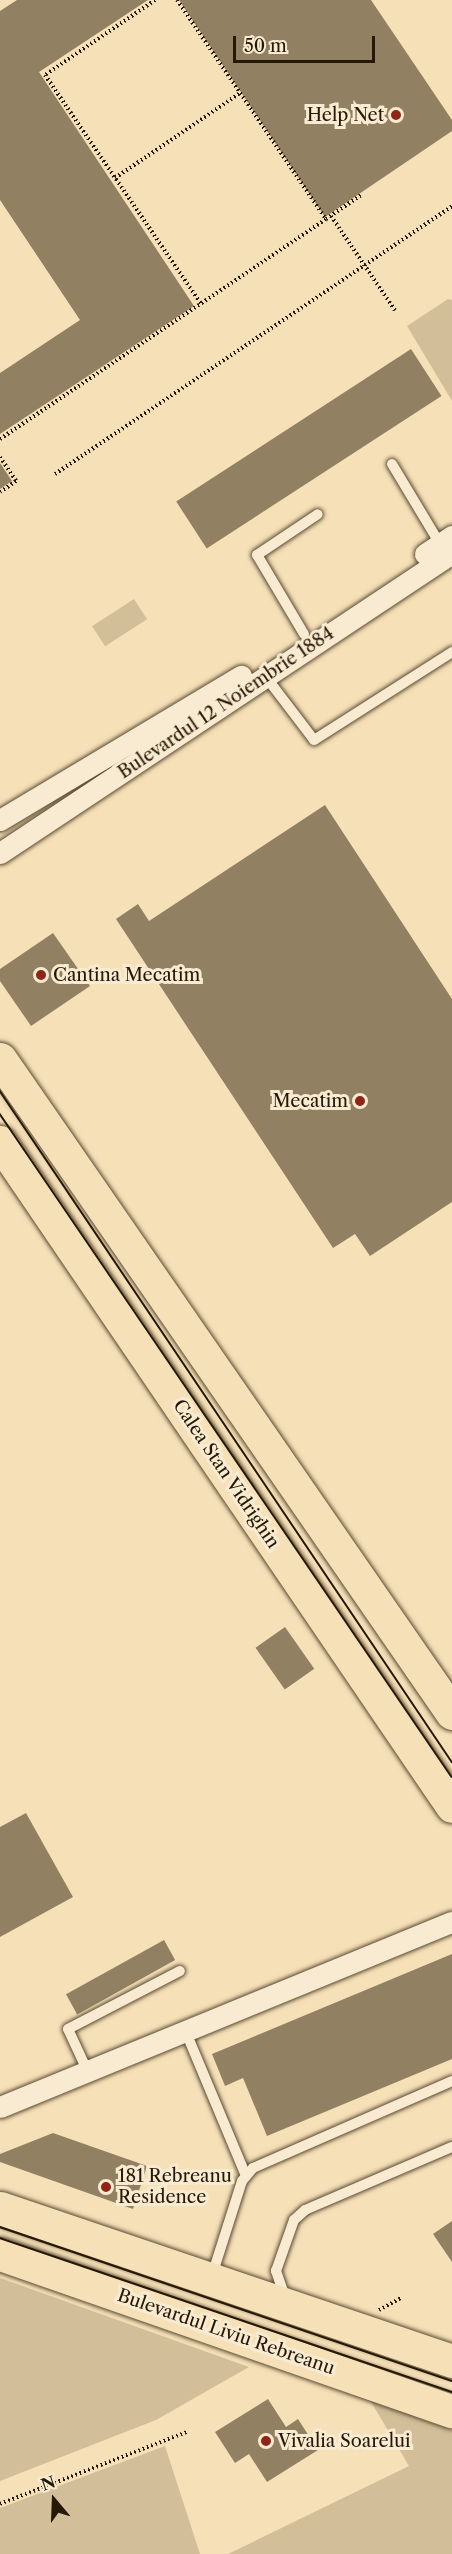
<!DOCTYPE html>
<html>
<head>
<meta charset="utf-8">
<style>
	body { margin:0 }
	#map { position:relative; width:452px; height:2554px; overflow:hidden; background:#f6e0b8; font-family:"Libre Caslon Text",serif }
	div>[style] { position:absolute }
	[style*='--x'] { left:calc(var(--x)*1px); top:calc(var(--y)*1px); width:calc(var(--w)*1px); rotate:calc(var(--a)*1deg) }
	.green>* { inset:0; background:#d2be99; transform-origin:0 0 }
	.building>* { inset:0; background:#928062; transform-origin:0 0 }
	.path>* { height:4px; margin-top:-2px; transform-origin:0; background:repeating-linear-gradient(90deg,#251804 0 1.5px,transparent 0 4.5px) }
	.roads { filter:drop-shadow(0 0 2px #594a31) drop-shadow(0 0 2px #594a31) }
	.service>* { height:10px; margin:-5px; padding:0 5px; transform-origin:5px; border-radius:5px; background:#f9ebd1 }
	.minor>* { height:21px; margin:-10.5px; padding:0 10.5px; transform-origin:10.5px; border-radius:10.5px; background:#f9ebd1 }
	.primary>* { height:33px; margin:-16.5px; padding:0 16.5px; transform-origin:16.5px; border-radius:16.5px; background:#f6e0b8 }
	.tram>* { height:1.5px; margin:-0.75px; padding:0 0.75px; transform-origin:0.75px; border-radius:0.75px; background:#251804 }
	.dots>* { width:16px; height:16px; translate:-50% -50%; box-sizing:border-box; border:3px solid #f9ebd1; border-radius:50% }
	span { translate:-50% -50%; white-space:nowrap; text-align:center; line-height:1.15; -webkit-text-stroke:6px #f9ebd1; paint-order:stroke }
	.poi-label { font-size:18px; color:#251804 }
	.right { translate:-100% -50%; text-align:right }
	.left { translate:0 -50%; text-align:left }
	.street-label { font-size:18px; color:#251804 }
	.north { position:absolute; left:24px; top:2470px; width:60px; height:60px; -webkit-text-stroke:4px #f9ebd1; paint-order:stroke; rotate:341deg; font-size:16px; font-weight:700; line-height:24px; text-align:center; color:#251804 }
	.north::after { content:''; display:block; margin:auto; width:21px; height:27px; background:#251804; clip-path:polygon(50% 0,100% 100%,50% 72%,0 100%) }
	.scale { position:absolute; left:233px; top:36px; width:142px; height:27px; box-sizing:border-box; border:3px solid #251804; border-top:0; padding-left:8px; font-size:18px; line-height:21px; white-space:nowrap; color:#251804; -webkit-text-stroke:4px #f9ebd1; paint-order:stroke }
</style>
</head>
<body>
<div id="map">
	<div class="green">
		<div style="clip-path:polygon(448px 299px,452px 300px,452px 401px,407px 326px)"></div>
		<div style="left:134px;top:599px;width:24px;height:50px;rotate:57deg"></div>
		<div style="clip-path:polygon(0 2278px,249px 2367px,156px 2420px,0 2481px)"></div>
		<div style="clip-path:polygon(370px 2400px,452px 2430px,452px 2554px,228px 2554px,409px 2466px)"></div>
		<div style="clip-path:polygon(165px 2446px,200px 2554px,0 2554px,0 2508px)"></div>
	</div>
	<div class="building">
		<div style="clip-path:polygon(17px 0,148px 0,39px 72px,194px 306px,0 434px,0 373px,80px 320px,0 200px,0 11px)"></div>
		<div style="clip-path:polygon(179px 0,371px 0,452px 120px,452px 131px,325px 217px)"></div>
		<div style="left:411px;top:349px;width:56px;height:280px;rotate:57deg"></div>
		<div style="clip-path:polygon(0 463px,12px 481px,0 489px)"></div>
		<div style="clip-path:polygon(325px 805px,452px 999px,452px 1202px,370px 1256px,355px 1234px,333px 1248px,116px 919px,138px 904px,149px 921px)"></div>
		<div style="clip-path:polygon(53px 933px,90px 986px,31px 1026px,0 981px,0 969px)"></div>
		<div style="left:285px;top:1627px;width:51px;height:36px;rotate:55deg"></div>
		<div style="clip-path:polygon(26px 1813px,73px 1897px,0 1937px,0 1827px)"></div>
		<div style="left:164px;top:1940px;width:23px;height:112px;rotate:61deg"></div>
		<div style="clip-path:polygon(452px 1954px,452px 2059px,267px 2136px,243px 2078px,225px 2086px,212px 2054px)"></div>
		<div style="clip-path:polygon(53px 2133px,147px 2166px,133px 2209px,0 2162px,0 2154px)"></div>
		<div style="clip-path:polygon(452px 2221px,452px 2262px,433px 2234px)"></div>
		<div style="clip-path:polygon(268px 2399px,286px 2427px,298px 2419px,318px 2450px,267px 2482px,249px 2454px,235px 2463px,215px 2432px)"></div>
	</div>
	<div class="path">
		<div style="--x:155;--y:0;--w:133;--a:145.7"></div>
		<div style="--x:45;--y:75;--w:277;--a:55.7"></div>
		<div style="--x:177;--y:0;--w:265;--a:55.8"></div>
		<div style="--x:326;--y:219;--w:42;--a:-34.4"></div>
		<div style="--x:115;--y:178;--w:151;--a:-34.2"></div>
		<div style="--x:331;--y:216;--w:114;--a:55.8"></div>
		<div style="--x:0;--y:439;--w:393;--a:-34"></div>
		<div style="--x:0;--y:457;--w:29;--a:56"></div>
		<div style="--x:16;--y:481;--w:19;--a:145"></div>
		<div style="--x:55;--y:474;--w:479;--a:-34"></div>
		<div style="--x:379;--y:2310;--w:26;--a:-29"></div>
		<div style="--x:0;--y:2504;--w:200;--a:-21.1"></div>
	</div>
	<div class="roads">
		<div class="service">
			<div style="--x:392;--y:464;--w:93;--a:59"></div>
			<div style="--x:304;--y:634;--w:92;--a:-120.7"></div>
			<div style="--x:257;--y:555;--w:73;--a:-33.9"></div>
			<div style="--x:266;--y:677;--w:79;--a:52.7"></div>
			<div style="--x:314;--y:740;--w:164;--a:-32.5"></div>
			<div style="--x:185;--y:2030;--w:158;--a:67.3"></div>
			<div style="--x:87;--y:2070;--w:45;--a:-114.9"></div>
			<div style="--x:68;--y:2029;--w:126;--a:-27.4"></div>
			<div style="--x:208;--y:2272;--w:9;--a:-41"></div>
			<div style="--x:215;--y:2266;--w:89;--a:-72.4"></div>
			<div style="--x:242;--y:2181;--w:17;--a:-50"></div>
			<div style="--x:253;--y:2168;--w:217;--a:-23.6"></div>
			<div style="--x:285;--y:2297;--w:28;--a:-109"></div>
			<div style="--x:276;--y:2271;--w:54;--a:-70.6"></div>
			<div style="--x:294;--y:2220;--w:15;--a:-42"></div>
			<div style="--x:305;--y:2210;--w:160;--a:-23.2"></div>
		</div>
		<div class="minor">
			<div style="--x:425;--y:554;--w:32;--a:-34"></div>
			<div style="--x:0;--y:820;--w:281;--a:-30.9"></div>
			<div style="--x:0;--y:853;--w:542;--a:-33.57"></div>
			<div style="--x:0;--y:2107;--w:488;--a:-22.3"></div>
		</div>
		<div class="primary">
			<div style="--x:0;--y:1059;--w:795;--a:55.35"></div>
			<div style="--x:0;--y:1142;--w:803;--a:55.76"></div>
			<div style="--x:0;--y:2208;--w:477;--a:18.7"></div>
			<div style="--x:0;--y:2254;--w:478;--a:19.2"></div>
		</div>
	</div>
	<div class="tram">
		<div style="--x:0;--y:1091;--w:809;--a:56.03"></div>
		<div style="--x:0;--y:1114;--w:802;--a:55.72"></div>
		<div style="--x:0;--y:2227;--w:478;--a:18.8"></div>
		<div style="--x:0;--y:2238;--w:478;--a:18.8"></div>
	</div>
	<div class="dots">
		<div style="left:396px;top:115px;background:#8f2418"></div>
		<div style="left:41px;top:975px;background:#8f2418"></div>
		<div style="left:360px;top:1101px;background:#8f2418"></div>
		<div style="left:106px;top:2187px;background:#8f2418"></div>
		<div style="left:266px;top:2441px;background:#8f2418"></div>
	</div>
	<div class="poi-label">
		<span class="right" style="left:384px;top:115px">Help Net</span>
		<span class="left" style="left:53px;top:975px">Cantina Mecatim</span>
		<span class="right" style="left:348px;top:1101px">Mecatim</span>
		<span class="left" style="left:118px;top:2187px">181 Rebreanu<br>Residence</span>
		<span class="left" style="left:278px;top:2441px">Vivalia Soarelui</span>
	</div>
	<div class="street-label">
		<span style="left:226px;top:703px;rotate:-34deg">Bulevardul 12 Noiembrie 1884</span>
		<span style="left:226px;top:1474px;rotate:56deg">Calea Stan Vidrighin</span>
		<span style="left:226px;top:2332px;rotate:19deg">Bulevardul Liviu Rebreanu</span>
	</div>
	<div class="north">N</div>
	<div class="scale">50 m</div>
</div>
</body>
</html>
